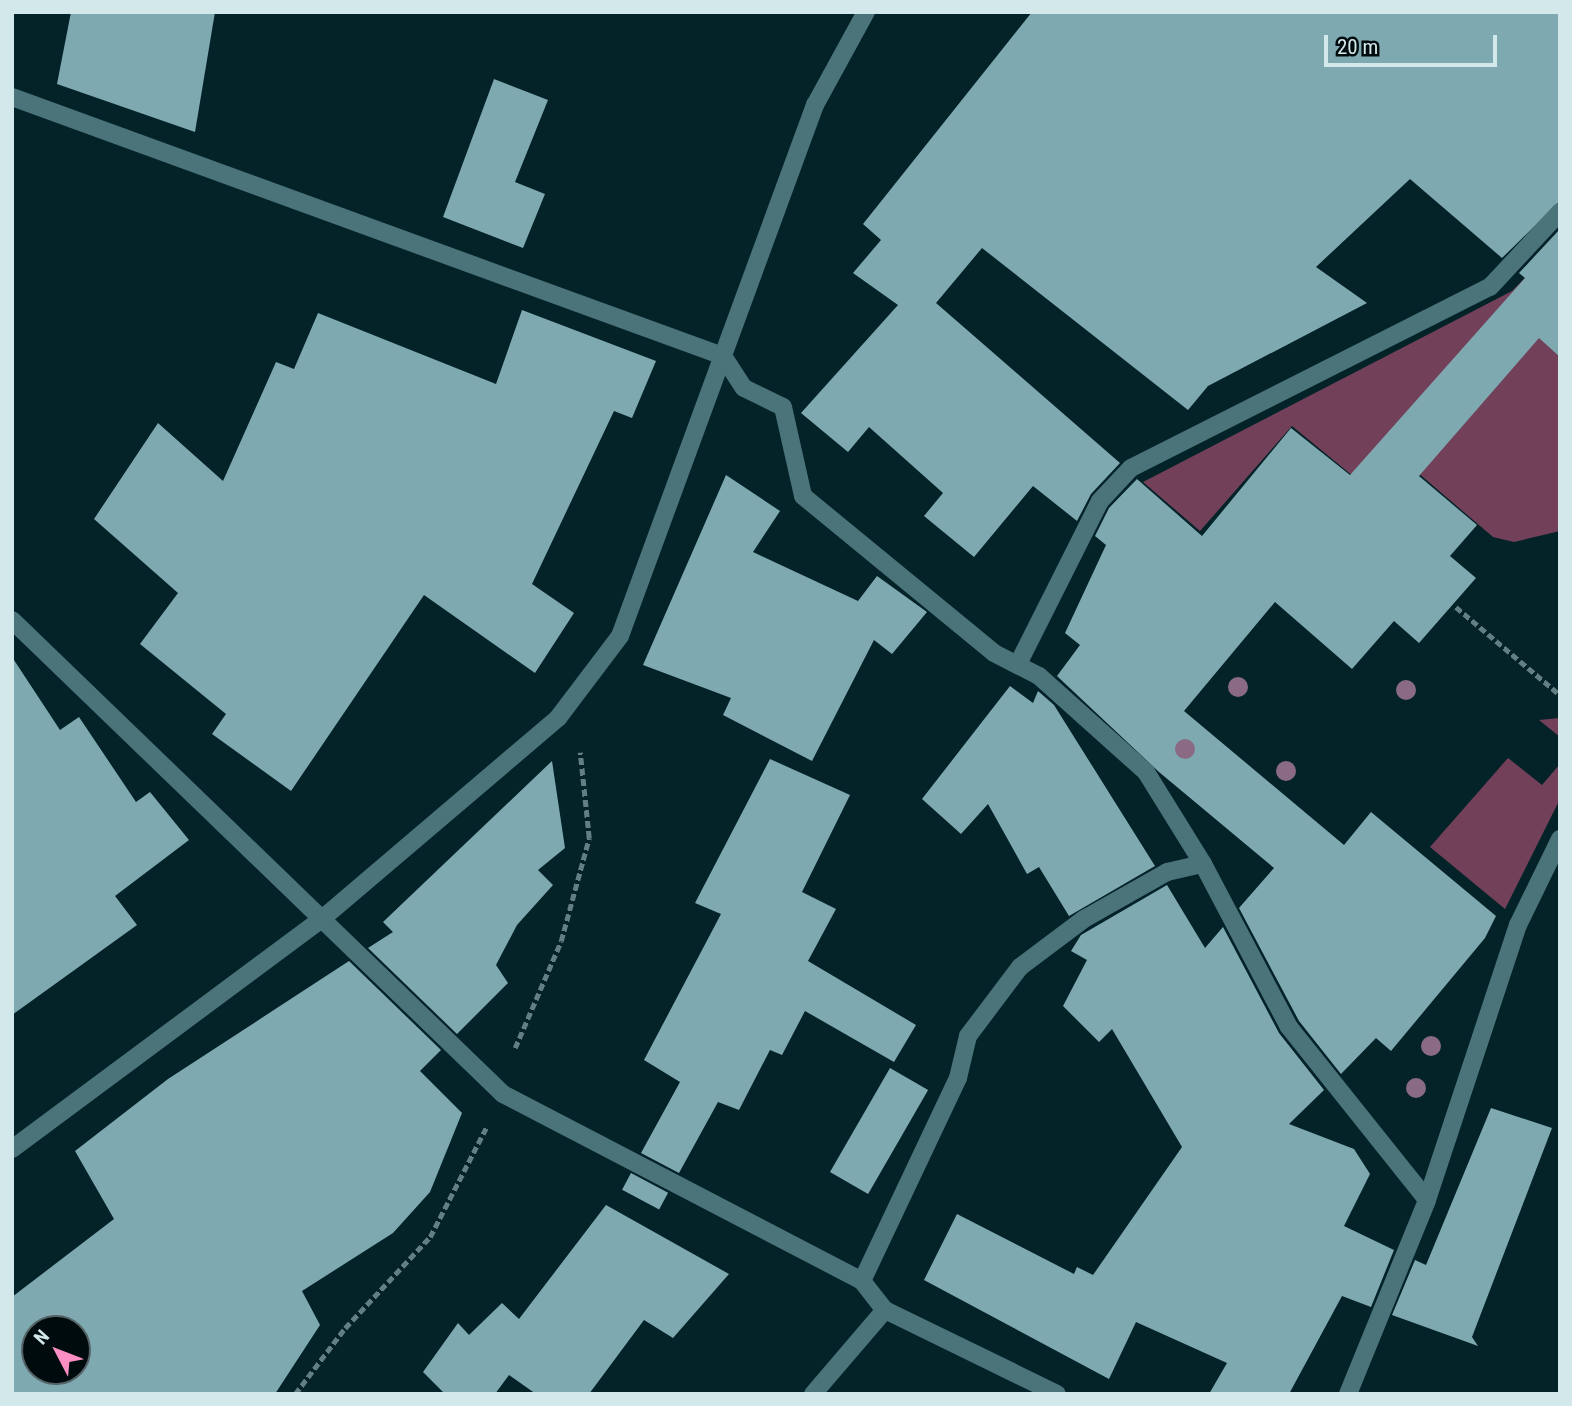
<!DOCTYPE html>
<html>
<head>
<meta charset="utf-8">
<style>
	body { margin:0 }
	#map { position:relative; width:1572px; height:1406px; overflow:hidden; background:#032328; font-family:"Roboto Condensed",sans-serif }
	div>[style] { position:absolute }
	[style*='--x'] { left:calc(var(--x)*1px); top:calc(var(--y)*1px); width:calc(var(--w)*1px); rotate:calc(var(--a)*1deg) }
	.forest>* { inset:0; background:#734059 }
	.building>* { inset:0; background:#7fa9b1; transform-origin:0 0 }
	.path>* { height:4.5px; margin-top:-2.25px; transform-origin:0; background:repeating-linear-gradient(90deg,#637f83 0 7px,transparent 0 10.5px) }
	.minor>* { height:18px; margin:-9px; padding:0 9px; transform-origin:9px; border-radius:9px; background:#4a737a }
	.trees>* { width:20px; height:20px; margin:-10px; border-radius:50%; background:#8a6b83 }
	span { translate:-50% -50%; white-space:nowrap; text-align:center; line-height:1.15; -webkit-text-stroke:7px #000b0e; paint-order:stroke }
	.frame { position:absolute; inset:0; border:14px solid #d2e8eb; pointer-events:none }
	.north { position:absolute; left:21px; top:1315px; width:70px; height:70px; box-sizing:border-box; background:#000b0e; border:2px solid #546366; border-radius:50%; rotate:312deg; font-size:19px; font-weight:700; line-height:28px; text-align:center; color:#d2e8eb }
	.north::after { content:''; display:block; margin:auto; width:24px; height:32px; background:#fb8fc4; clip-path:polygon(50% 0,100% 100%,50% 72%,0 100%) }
	.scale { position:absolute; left:1324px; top:35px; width:173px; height:32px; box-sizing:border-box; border:4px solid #d2e8eb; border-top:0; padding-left:9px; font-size:21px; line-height:24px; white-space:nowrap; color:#d2e8eb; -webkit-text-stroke:5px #000b0e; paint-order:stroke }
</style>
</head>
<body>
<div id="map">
	<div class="forest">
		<div style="clip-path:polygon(1560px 248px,1560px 531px,1514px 542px,1493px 537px,1410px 466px,1365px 486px,1292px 426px,1200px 531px,1143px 482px,1512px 291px,1553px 249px)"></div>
		<div style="clip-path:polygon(1560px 718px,1560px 737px,1539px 720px)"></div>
		<div style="clip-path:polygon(1508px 758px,1542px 785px,1560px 764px,1560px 799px,1505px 909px,1430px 847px)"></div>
	</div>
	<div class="building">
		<div style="clip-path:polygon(71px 12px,215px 12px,195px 132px,57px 84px)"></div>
		<div style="clip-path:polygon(1032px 12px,1560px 12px,1560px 201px,1502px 258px,1410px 179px,1316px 267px,1367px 303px,1208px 386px,1188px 410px,982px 248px,936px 303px,1120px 463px,1091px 494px,1077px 521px,1033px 486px,974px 557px,924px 516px,943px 493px,869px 427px,848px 452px,801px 413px,898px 305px,853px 273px,881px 240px,863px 224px)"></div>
		<div style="clip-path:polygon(494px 79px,548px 100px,515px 182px,545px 194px,523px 248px,443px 217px)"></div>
		<div style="clip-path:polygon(1560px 229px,1560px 357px,1539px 338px,1419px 476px,1477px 525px,1450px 556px,1476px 578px,1419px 643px,1394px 621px,1352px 669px,1275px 602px,1184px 711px,1344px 845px,1371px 812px,1496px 916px,1485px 938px,1391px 1051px,1376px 1038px,1341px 1074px,1299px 1021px,1239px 908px,1274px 868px,1159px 772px,1057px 676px,1080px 645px,1065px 633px,1106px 545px,1095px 536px,1109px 508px,1137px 479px,1202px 536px,1291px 428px,1350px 475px,1525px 278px,1519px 273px)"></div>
		<div style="clip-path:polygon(522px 310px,656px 361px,632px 418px,614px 411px,532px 584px,574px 613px,535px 673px,424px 595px,291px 791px,212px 734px,226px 714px,140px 644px,178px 593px,94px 519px,158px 423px,223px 481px,276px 362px,294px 369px,318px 313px,496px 384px)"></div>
		<div style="clip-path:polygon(726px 475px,780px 511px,753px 552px,858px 601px,877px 576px,927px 612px,892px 654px,874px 640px,812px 761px,723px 715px,731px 698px,643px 665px)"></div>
		<div style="clip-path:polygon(12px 657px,60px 730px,79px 717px,136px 802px,150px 792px,189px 840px,115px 896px,137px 925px,12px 1015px)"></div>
		<div style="clip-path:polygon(1010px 686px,1033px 703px,1038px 691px,1054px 705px,1155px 866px,1069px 916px,1039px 867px,1027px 874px,988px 804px,961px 834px,922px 799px)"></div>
		<div style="clip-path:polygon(770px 759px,850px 795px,802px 892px,836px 909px,808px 961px,916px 1025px,894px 1062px,805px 1011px,782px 1055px,770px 1050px,739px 1110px,718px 1102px,679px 1173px,641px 1153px,680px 1082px,644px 1060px,721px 914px,695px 903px)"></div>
		<div style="clip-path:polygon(552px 761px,565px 848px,538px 870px,553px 885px,517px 925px,496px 965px,508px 983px,457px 1034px,368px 948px,393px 932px,383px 922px)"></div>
		<div style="clip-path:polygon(1167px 885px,1205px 948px,1223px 927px,1279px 1033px,1324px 1090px,1289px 1124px,1354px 1149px,1370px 1174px,1344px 1226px,1394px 1250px,1371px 1307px,1342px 1296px,1289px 1394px,1209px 1394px,1227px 1363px,1136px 1322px,1109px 1379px,924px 1280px,957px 1214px,1074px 1274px,1077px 1267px,1093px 1275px,1182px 1147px,1112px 1029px,1099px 1042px,1063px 1006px,1087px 960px,1071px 951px,1081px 935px)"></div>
		<div style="clip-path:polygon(evenodd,349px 961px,441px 1050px,420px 1071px,462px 1113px,430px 1192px,393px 1233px,302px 1291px,320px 1325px,275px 1394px,12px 1394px,12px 1297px,114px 1219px,75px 1151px,168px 1079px,349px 961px,35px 1329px,77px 1329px,77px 1371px,35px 1371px,35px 1329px)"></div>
		<div style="left:890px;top:1068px;width:44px;height:120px;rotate:30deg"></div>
		<div style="clip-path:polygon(1491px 1108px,1552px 1128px,1472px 1337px,1478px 1346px,1392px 1315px,1415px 1260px,1426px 1265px)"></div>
		<div style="left:631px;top:1173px;width:42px;height:19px;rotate:28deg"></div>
		<div style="clip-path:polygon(606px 1205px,729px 1274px,673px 1338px,644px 1320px,589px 1394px,536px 1394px,509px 1375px,495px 1394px,445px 1394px,423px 1372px,458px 1323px,469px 1335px,502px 1303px,519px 1319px)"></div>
	</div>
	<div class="path">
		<div style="--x:1456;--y:607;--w:136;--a:40.2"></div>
		<div style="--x:515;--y:1048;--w:116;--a:-66.7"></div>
		<div style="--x:561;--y:941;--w:107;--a:-74.8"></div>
		<div style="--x:589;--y:838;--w:86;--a:-96"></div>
		<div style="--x:295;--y:1394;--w:83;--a:-52.9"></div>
		<div style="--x:345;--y:1328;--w:125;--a:-47"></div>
		<div style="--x:430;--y:1237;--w:123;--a:-62.8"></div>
	</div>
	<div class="minor">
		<div style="--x:12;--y:97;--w:757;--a:20.02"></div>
		<div style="--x:723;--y:356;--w:38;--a:57"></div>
		<div style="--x:744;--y:388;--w:43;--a:26"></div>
		<div style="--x:783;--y:407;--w:91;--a:77.3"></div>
		<div style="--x:803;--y:496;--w:247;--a:39.4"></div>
		<div style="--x:994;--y:653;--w:51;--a:27.1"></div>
		<div style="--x:1039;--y:676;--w:144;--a:41.9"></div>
		<div style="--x:1146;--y:772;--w:108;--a:58.2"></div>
		<div style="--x:1203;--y:864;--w:184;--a:62.2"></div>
		<div style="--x:1289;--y:1027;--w:221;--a:51.4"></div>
		<div style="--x:12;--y:620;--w:682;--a:43.99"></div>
		<div style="--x:503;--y:1094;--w:405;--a:27.5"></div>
		<div style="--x:862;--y:1281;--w:37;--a:52"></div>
		<div style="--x:885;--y:1310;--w:191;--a:26"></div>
		<div style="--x:1018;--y:664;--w:182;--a:-63.3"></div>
		<div style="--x:1100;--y:501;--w:45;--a:-46.8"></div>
		<div style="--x:1131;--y:468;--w:402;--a:-26.8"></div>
		<div style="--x:1490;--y:287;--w:103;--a:-47"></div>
		<div style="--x:12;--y:1149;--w:387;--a:-36.6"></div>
		<div style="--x:323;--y:918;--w:309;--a:-40.4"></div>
		<div style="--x:558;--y:718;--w:103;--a:-52.9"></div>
		<div style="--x:620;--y:636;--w:566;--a:-69.84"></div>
		<div style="--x:815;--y:105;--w:106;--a:-61.3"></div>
		<div style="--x:862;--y:1281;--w:225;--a:-64.7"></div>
		<div style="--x:958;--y:1078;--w:43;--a:-76.6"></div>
		<div style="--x:968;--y:1036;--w:86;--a:-53"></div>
		<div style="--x:1020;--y:967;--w:80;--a:-36.9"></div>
		<div style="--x:1084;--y:919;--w:95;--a:-29.5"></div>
		<div style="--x:1167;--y:872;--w:37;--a:-13"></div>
		<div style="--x:813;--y:1394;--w:111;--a:-49.4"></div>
		<div style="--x:1348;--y:1394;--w:209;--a:-67.8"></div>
		<div style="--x:1427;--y:1200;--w:290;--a:-71.7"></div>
		<div style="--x:1518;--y:925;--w:96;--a:-64"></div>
	</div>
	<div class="trees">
		<div style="left:1238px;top:687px"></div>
		<div style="left:1406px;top:690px"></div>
		<div style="left:1185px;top:749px"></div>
		<div style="left:1286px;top:771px"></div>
		<div style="left:1431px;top:1046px"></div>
		<div style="left:1416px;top:1088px"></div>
	</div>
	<div class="frame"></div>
	<div class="north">N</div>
	<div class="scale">20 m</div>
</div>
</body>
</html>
